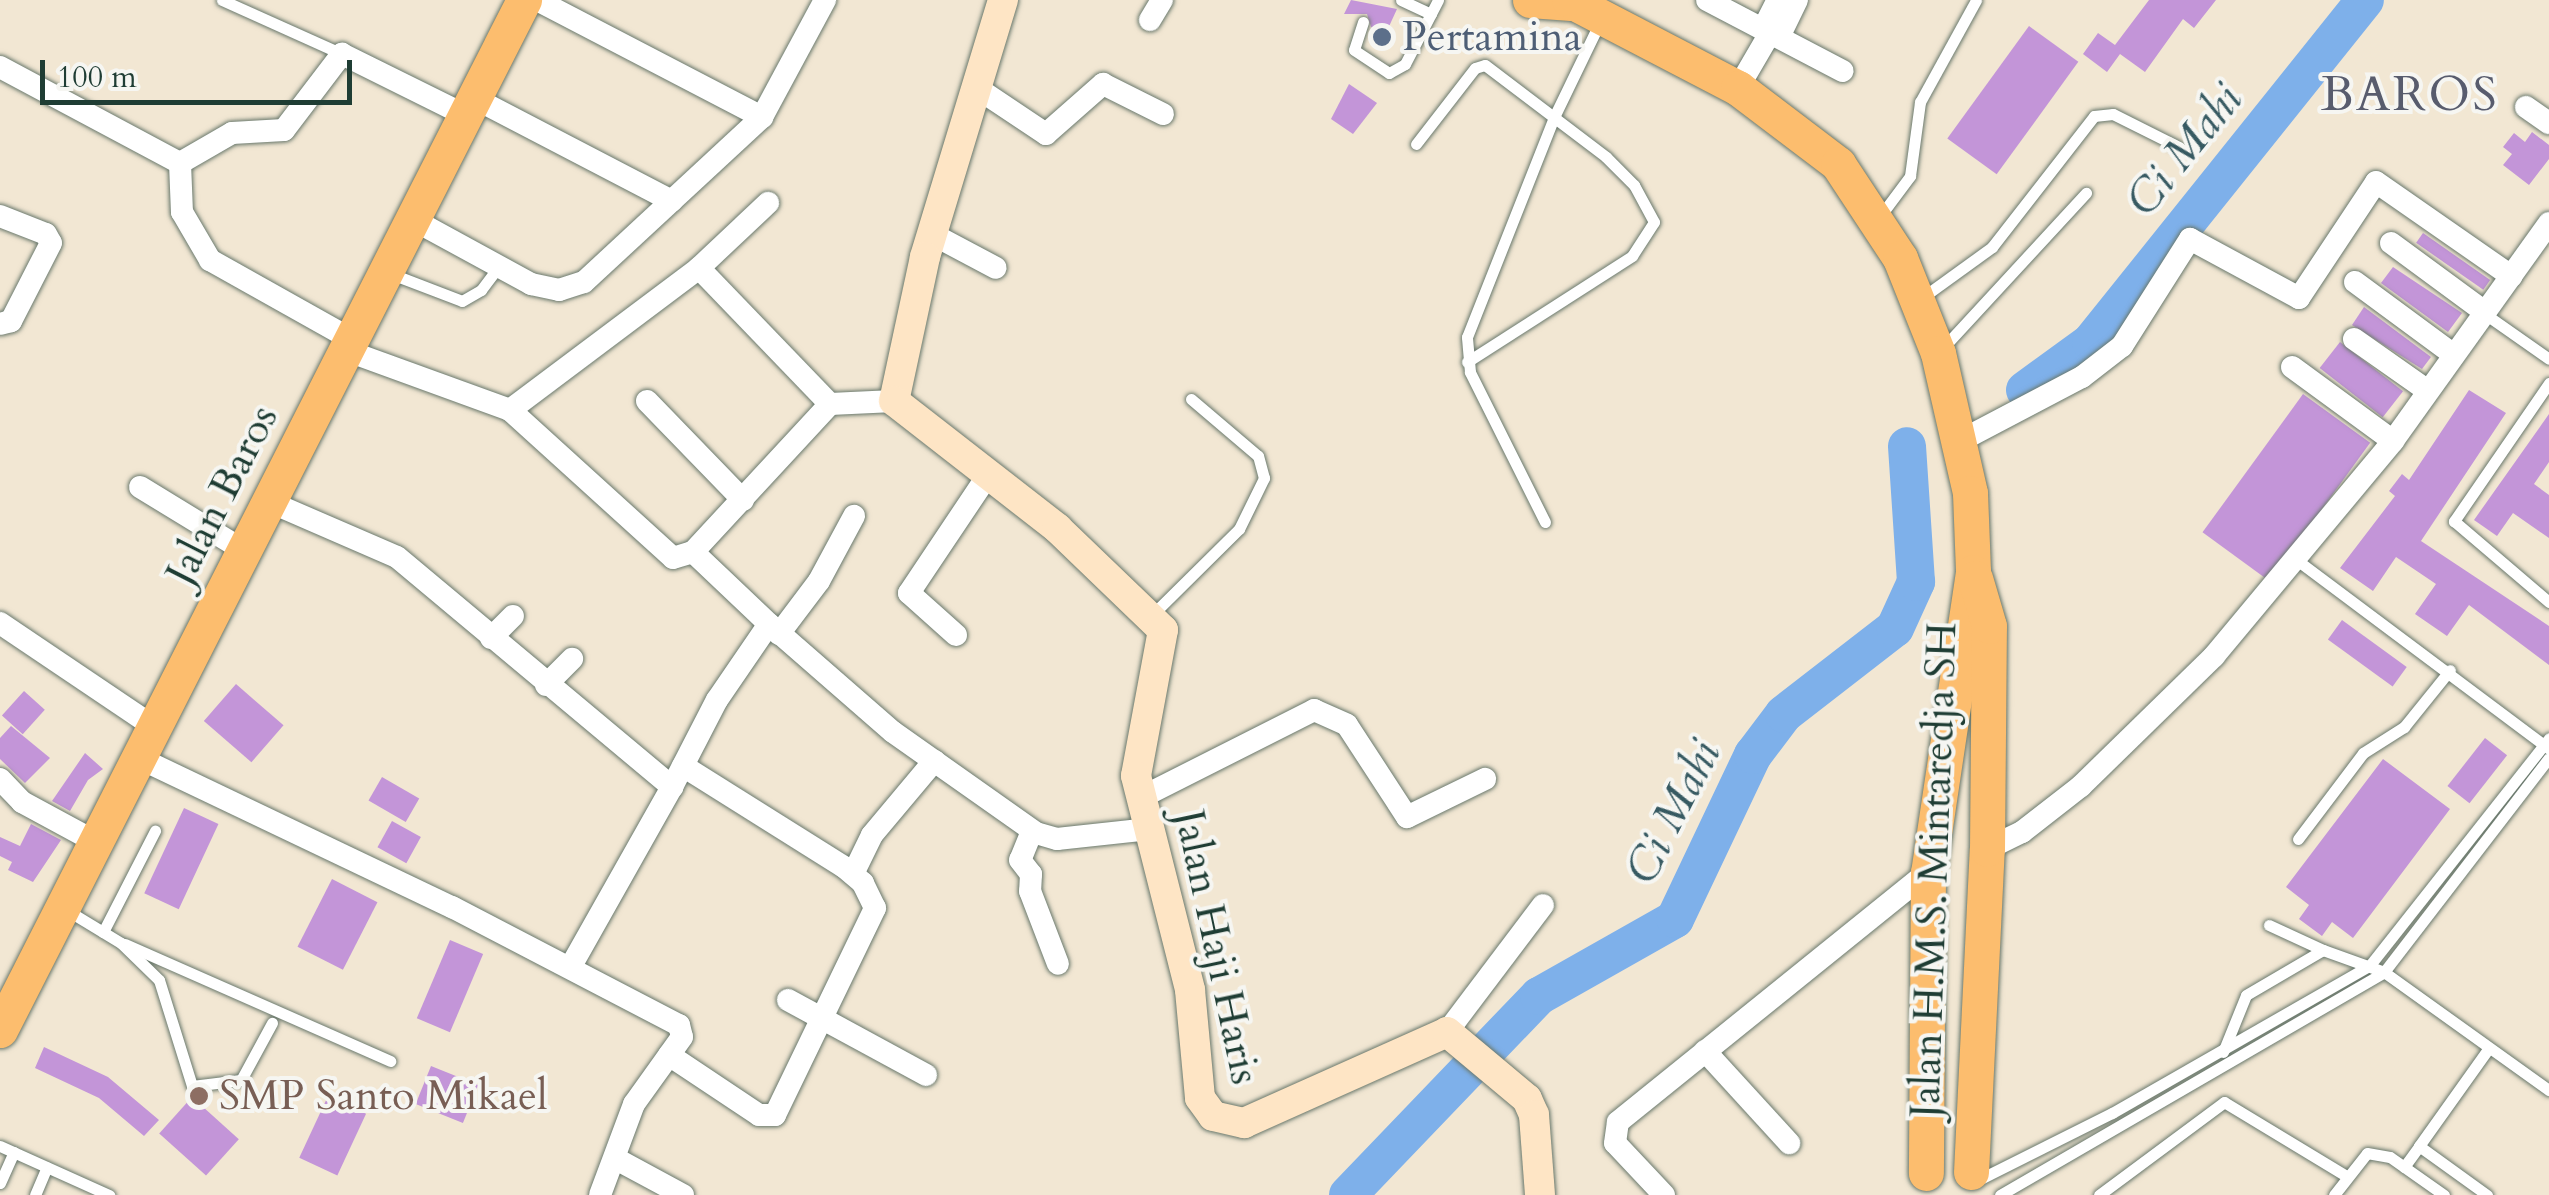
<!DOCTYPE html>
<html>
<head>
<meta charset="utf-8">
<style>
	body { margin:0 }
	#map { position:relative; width:2549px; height:1195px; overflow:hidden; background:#f2e7d3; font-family:Cardo,serif }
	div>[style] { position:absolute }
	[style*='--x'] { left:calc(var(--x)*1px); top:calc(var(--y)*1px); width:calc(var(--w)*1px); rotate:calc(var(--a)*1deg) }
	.river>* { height:38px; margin:-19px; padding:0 19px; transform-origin:19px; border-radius:19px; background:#7eb0ea }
	.building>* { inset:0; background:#c395d8; transform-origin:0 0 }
	.roads { filter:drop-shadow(0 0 2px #69786c) drop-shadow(0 0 2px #69786c) }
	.lane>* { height:11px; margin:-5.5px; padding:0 5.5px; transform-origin:5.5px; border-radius:5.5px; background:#fff }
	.street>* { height:22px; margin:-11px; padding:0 11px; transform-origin:11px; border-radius:11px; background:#fff }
	.secondary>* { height:30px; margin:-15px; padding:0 15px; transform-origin:15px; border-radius:15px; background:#fee5c5 }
	.primary>* { height:35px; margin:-17.5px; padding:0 17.5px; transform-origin:17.5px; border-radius:17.5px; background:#fcbd6e }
	.dots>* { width:28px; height:28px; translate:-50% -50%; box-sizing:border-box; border:5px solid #f6f6f2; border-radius:50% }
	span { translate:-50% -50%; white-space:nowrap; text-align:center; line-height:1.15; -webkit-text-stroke:8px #f6f6f2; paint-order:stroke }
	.service-label { font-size:42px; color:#4e5e75 }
	.left { translate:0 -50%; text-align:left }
	.street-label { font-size:42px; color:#1f3d34 }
	.education-label { font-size:42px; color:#785e54 }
	.water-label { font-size:45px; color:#375a62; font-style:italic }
	.quarter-label { font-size:48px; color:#585c6d; letter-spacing:2.5px }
	.scale { position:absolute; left:40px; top:60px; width:312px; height:45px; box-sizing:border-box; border:5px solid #1f3d34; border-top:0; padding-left:12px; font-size:30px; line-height:35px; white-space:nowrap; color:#1f3d34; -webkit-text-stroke:8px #f6f6f2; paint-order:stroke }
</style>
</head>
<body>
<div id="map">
	<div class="river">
		<div style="--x:2025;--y:390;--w:82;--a:-36"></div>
		<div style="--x:2091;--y:342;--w:438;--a:-51.3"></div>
		<div style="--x:1348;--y:1195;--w:276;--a:-46.2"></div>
		<div style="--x:1539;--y:996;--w:156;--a:-29.5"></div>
		<div style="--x:1675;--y:919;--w:182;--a:-64.6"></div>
		<div style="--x:1753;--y:755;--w:51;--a:-52.9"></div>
		<div style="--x:1784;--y:714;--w:140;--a:-37.8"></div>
		<div style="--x:1895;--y:628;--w:51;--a:-65.5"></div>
		<div style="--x:1916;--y:582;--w:136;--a:-93.8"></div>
	</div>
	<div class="building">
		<div style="clip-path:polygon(1351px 0,1397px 9px,1386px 33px,1371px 27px,1367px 14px,1344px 14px)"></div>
		<div style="clip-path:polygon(2149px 0,2216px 0,2194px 28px,2183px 19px,2145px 72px,2120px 54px,2107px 72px,2083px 54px,2098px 33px,2115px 45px)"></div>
		<div style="left:2029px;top:26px;width:61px;height:139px;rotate:36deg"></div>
		<div style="clip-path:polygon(1349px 84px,1377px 103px,1353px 134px,1331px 119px)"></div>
		<div style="clip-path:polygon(2532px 132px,2549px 145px,2549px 159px,2529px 185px,2503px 165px,2512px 154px,2503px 147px,2514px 133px,2525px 142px)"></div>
		<div style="left:2423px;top:233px;width:82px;height:12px;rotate:35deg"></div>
		<div style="clip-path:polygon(2393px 267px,2462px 313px,2448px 332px,2381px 283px)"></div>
		<div style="clip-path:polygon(2364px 307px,2431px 357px,2422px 369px,2352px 325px)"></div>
		<div style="left:2340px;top:342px;width:80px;height:33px;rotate:38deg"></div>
		<div style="clip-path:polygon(2469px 390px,2506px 413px,2421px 541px,2549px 626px,2549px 665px,2469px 605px,2447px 636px,2415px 614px,2436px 584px,2396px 557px,2373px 591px,2340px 568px,2395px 496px,2389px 491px,2402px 474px,2409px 480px)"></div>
		<div style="left:2303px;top:394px;width:83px;height:171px;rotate:36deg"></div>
		<div style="clip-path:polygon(2549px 414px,2549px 462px,2534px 484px,2549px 495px,2549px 538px,2513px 513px,2497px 536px,2474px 520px)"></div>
		<div style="left:2342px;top:620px;width:80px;height:24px;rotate:36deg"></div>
		<div style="left:236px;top:684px;width:63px;height:49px;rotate:41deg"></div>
		<div style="left:24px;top:691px;width:28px;height:33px;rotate:42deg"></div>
		<div style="clip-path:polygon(11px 726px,50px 758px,25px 783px,0 759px,0 738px)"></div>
		<div style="left:2485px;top:738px;width:28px;height:61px;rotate:38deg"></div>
		<div style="clip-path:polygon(85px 753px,103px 769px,88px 780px,70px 811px,52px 801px)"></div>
		<div style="clip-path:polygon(2383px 759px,2450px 809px,2353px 938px,2332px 922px,2322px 936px,2299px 919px,2309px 905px,2286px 887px)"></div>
		<div style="left:382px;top:777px;width:43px;height:27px;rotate:30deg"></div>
		<div style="left:184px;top:808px;width:38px;height:94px;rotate:25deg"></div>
		<div style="left:392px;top:821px;width:33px;height:30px;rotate:29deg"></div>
		<div style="clip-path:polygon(31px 824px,61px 840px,33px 882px,8px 870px,12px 862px,0 856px,0 837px,20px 846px)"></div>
		<div style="left:332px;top:879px;width:51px;height:76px;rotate:27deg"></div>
		<div style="left:450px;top:940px;width:36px;height:85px;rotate:23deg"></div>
		<div style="clip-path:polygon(44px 1047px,108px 1077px,159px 1120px,144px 1136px,99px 1098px,35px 1068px)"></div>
		<div style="left:431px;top:1066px;width:51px;height:41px;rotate:22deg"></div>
		<div style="left:328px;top:1096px;width:42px;height:68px;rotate:25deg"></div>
		<div style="left:192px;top:1097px;width:63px;height:49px;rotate:42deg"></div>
	</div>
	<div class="roads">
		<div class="lane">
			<div style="--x:222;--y:0;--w:132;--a:24.2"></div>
			<div style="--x:1401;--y:0;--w:33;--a:25"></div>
			<div style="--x:1363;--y:22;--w:29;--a:108"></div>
			<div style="--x:1354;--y:50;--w:42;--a:33.3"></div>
			<div style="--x:1389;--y:73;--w:18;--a:-29"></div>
			<div style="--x:1405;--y:64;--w:72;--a:-62.7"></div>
			<div style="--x:1416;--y:144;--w:96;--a:-52.2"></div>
			<div style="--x:1475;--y:68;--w:10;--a:-17"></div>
			<div style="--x:1485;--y:65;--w:152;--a:37.2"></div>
			<div style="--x:1606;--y:157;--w:40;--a:45"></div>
			<div style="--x:1634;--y:185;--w:42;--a:61.6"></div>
			<div style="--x:1654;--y:222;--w:40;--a:122.9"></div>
			<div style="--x:1632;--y:256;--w:196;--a:147.3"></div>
			<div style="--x:1878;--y:219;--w:54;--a:-53.3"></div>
			<div style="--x:1910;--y:176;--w:75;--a:-82.3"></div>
			<div style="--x:1920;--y:102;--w:116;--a:-61.2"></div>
			<div style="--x:389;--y:273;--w:78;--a:21"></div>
			<div style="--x:462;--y:301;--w:22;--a:-30"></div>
			<div style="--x:481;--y:290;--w:30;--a:-53"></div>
			<div style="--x:1923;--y:297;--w:85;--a:-35.9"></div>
			<div style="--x:1992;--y:247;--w:166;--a:-52.1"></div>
			<div style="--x:2094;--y:116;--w:19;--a:-6"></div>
			<div style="--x:2113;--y:114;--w:74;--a:26.6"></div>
			<div style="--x:2485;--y:314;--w:78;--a:35.1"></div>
			<div style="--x:1941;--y:350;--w:214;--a:-47.3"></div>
			<div style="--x:2549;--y:383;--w:168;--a:124.5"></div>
			<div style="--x:2454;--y:521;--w:125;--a:40.5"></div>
			<div style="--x:1545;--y:522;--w:168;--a:-116.6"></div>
			<div style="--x:1470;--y:372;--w:35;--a:-95"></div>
			<div style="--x:1467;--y:337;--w:239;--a:-68.4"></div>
			<div style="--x:1555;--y:115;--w:103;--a:-64.2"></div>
			<div style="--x:2298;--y:561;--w:314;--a:36.8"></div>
			<div style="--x:1153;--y:614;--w:121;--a:-44.7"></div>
			<div style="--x:1239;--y:529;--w:57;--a:-63.9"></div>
			<div style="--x:1264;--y:478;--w:23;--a:-105"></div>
			<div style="--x:1258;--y:456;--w:88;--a:-139.6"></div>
			<div style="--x:2298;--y:839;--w:108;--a:-52.9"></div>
			<div style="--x:2363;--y:753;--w:49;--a:-32.4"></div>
			<div style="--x:2404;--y:727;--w:73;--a:-51.1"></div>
			<div style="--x:65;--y:909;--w:66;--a:31.3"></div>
			<div style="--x:121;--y:943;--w:53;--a:44.2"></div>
			<div style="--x:159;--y:980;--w:111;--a:72.7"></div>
			<div style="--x:192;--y:1086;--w:49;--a:-7"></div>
			<div style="--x:241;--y:1080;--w:65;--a:-61.5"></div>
			<div style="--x:2269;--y:925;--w:60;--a:24.8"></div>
			<div style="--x:103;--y:932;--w:114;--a:-62.8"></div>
			<div style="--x:125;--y:944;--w:290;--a:23.8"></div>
			<div style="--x:2223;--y:1052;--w:61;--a:-68"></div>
			<div style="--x:2246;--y:995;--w:89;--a:-30.3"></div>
			<div style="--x:2323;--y:950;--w:65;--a:19.8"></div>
			<div style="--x:2384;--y:972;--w:203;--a:35.6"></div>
			<div style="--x:0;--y:1146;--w:120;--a:24.2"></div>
			<div style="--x:2419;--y:1146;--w:120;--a:-54.5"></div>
			<div style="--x:2404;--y:1167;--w:26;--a:-54"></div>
			<div style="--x:2419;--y:1146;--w:84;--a:35.8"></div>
			<div style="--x:1978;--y:1180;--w:150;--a:-26.6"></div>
			<div style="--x:2112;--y:1113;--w:297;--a:-29.8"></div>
			<div style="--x:2370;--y:965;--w:289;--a:-51.7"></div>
			<div style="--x:0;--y:1183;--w:34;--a:-66"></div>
			<div style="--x:35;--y:1195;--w:30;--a:-67"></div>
			<div style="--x:2000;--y:1195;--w:444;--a:-30.1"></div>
			<div style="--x:2384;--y:972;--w:270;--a:-52.4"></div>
			<div style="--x:2099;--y:1195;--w:156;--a:-36.6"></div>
			<div style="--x:2224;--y:1102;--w:143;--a:31.2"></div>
			<div style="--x:2334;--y:1195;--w:53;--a:-51.8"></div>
			<div style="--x:2367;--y:1153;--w:23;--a:10"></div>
			<div style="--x:2390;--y:1157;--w:66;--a:35.1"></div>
		</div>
		<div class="street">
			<div style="--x:537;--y:0;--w:254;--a:27.5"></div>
			<div style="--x:1707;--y:0;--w:153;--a:27.6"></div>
			<div style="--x:1150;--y:20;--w:23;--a:-59"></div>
			<div style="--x:1763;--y:29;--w:33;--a:-63"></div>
			<div style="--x:1779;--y:37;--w:41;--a:-64.1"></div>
			<div style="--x:0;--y:67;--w:204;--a:28.1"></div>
			<div style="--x:977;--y:88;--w:83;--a:33.7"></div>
			<div style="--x:1046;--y:134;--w:76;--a:-41.3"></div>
			<div style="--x:1103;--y:84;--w:67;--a:26.6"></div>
			<div style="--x:1738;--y:88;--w:64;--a:-59.8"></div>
			<div style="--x:474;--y:98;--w:223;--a:27.5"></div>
			<div style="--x:2526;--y:107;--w:28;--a:35"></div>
			<div style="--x:180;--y:163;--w:60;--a:-30"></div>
			<div style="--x:232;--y:133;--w:52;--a:-3.3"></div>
			<div style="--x:284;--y:130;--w:96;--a:-52.7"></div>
			<div style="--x:342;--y:54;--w:137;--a:26.4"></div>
			<div style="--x:180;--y:163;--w:49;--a:87.7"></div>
			<div style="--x:182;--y:212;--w:56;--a:59.7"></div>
			<div style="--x:210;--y:260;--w:162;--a:29.3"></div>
			<div style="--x:0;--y:216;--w:49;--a:21.4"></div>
			<div style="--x:46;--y:234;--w:10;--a:61"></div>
			<div style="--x:51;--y:243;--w:88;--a:117.1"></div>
			<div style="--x:11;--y:321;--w:11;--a:165"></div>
			<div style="--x:412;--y:219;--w:136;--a:28.6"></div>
			<div style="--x:531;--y:284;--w:29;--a:12"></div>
			<div style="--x:559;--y:290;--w:26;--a:-18"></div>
			<div style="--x:584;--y:282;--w:243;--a:-42.8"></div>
			<div style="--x:762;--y:117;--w:133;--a:-61.7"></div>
			<div style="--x:932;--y:234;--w:72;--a:28"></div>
			<div style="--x:2391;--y:243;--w:117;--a:36.3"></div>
			<div style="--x:699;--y:268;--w:189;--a:46.1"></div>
			<div style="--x:2355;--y:282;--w:123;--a:36.4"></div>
			<div style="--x:2354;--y:339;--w:90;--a:35.1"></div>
			<div style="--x:345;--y:350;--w:176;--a:20"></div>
			<div style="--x:510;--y:410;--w:220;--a:42.2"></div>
			<div style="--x:673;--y:558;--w:21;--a:-17"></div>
			<div style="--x:693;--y:552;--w:202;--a:-47.2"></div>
			<div style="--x:830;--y:404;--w:64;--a:-2.7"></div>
			<div style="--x:2292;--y:367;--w:125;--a:36.2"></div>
			<div style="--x:647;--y:401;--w:138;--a:45.9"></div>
			<div style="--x:510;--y:410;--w:236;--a:-36.9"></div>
			<div style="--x:699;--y:268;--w:95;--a:-43.3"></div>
			<div style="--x:1960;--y:441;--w:138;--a:-27.7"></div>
			<div style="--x:2082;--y:377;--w:51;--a:-37.8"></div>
			<div style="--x:2122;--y:346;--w:127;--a:-57.6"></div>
			<div style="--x:2190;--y:239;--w:124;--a:28.4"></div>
			<div style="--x:2299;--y:298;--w:139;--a:-56.4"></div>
			<div style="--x:2376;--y:182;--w:165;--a:34.8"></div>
			<div style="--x:140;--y:487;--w:123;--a:31.4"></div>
			<div style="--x:270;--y:502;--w:138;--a:23.4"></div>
			<div style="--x:397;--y:557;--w:359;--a:39.9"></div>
			<div style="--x:672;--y:787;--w:98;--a:-62.7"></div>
			<div style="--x:717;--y:700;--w:92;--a:-55.6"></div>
			<div style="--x:769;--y:624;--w:105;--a:-136.5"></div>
			<div style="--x:0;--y:623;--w:186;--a:34"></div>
			<div style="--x:769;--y:624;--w:164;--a:41.1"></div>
			<div style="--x:893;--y:732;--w:175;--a:35.2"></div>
			<div style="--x:1036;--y:833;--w:22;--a:16"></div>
			<div style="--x:1057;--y:839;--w:93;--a:-6.2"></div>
			<div style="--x:779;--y:634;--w:66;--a:-53"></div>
			<div style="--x:819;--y:581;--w:74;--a:-61.7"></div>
			<div style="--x:956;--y:635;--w:63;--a:-138.2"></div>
			<div style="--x:909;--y:593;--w:146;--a:-56.2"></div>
			<div style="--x:491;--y:638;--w:31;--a:-45"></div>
			<div style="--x:546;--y:685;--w:37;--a:-45"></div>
			<div style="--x:139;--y:758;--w:347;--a:25.5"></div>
			<div style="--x:452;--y:907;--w:256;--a:27.5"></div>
			<div style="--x:679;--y:1025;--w:12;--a:76"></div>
			<div style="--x:682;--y:1037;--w:82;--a:125.6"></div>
			<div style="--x:634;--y:1104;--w:97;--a:110.5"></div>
			<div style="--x:0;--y:779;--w:32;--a:46"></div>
			<div style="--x:22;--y:802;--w:84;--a:28.4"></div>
			<div style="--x:1142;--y:797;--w:193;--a:-26.8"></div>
			<div style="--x:1314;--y:710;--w:36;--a:24"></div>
			<div style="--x:1347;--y:725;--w:110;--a:56.9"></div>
			<div style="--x:1407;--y:817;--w:87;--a:-26"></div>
			<div style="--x:1032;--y:831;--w:31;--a:112"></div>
			<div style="--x:1020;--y:860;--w:18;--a:52"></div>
			<div style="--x:1031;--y:874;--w:17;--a:93"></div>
			<div style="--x:1030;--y:891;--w:78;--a:69"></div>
			<div style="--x:1987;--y:849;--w:39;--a:-26"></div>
			<div style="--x:2022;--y:832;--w:75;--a:-37.9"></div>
			<div style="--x:2081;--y:786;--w:186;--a:-44.3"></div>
			<div style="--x:2214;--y:656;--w:280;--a:-50.2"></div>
			<div style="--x:2393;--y:441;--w:268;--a:-54.4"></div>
			<div style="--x:853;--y:874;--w:43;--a:-64"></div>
			<div style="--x:872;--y:835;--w:97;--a:-50"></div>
			<div style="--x:571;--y:966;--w:206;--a:-60.6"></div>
			<div style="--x:788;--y:1000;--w:157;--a:28.5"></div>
			<div style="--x:1447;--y:1032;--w:159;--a:-52.9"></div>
			<div style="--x:1705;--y:1051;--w:125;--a:47.6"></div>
			<div style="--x:669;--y:1055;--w:108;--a:33.7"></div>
			<div style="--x:759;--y:1115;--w:16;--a:0"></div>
			<div style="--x:775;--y:1115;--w:230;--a:-64.2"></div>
			<div style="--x:875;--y:908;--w:28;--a:-116"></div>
			<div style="--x:863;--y:883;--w:25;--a:-140"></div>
			<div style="--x:844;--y:867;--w:190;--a:-147.9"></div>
			<div style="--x:618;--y:1160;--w:74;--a:28.3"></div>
			<div style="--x:1664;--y:1195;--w:71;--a:-133.3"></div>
			<div style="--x:1615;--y:1143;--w:21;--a:-82"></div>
			<div style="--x:1618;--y:1122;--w:398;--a:-38.9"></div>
		</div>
		<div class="secondary">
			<div style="--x:1003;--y:0;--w:269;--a:106.9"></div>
			<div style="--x:925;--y:257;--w:147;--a:102.1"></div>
			<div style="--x:894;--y:401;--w:207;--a:37.9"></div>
			<div style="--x:1057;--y:528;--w:147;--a:43.9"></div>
			<div style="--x:1163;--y:630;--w:148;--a:100.5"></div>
			<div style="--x:1136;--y:776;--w:221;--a:75.8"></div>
			<div style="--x:1190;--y:990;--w:108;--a:84.7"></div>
			<div style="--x:1200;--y:1098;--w:22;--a:54"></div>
			<div style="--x:1213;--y:1116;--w:32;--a:13"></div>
			<div style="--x:1244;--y:1123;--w:222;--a:-24.1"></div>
			<div style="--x:1447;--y:1032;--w:104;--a:39.9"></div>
			<div style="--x:1527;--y:1099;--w:17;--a:66"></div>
			<div style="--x:1534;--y:1115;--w:80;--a:85.7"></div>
		</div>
		<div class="primary">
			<div style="--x:1530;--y:0;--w:41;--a:4.2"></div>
			<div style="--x:1569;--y:0;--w:191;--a:27.5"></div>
			<div style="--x:1738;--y:88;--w:126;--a:37.2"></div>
			<div style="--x:1838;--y:164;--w:113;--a:56.6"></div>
			<div style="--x:1900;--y:258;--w:102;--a:68.2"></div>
			<div style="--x:1938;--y:353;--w:144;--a:77.1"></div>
			<div style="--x:1970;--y:493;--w:79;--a:87.8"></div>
			<div style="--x:1973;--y:572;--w:303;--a:98.5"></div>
			<div style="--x:1928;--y:872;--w:301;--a:90.4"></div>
			<div style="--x:0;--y:1030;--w:1156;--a:-63.04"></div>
			<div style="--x:1971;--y:1172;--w:323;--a:-87.2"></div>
			<div style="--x:1987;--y:849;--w:223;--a:-89.5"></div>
			<div style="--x:1989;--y:626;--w:50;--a:-106.3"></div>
		</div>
	</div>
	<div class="dots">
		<div style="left:1382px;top:37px;background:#5c6f8a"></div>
		<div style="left:199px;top:1096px;background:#8d6e63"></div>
	</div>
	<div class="service-label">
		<span class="left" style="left:1402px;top:37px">Pertamina</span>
	</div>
	<div class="street-label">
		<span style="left:222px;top:495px;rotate:-63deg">Jalan Baros</span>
		<span style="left:1934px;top:870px;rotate:-88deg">Jalan H.M.S. Mintaredja SH</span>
		<span style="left:1217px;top:947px;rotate:78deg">Jalan Haji Haris</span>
	</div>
	<div class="education-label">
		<span class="left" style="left:219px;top:1096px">SMP Santo Mikael</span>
	</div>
	<div class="water-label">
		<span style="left:2184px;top:150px;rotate:-51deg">Ci Mahi</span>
		<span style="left:1673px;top:812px;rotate:-63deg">Ci Mahi</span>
	</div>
	<div class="quarter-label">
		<span style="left:2410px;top:95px">BAROS</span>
	</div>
	<div class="scale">100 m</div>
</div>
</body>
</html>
